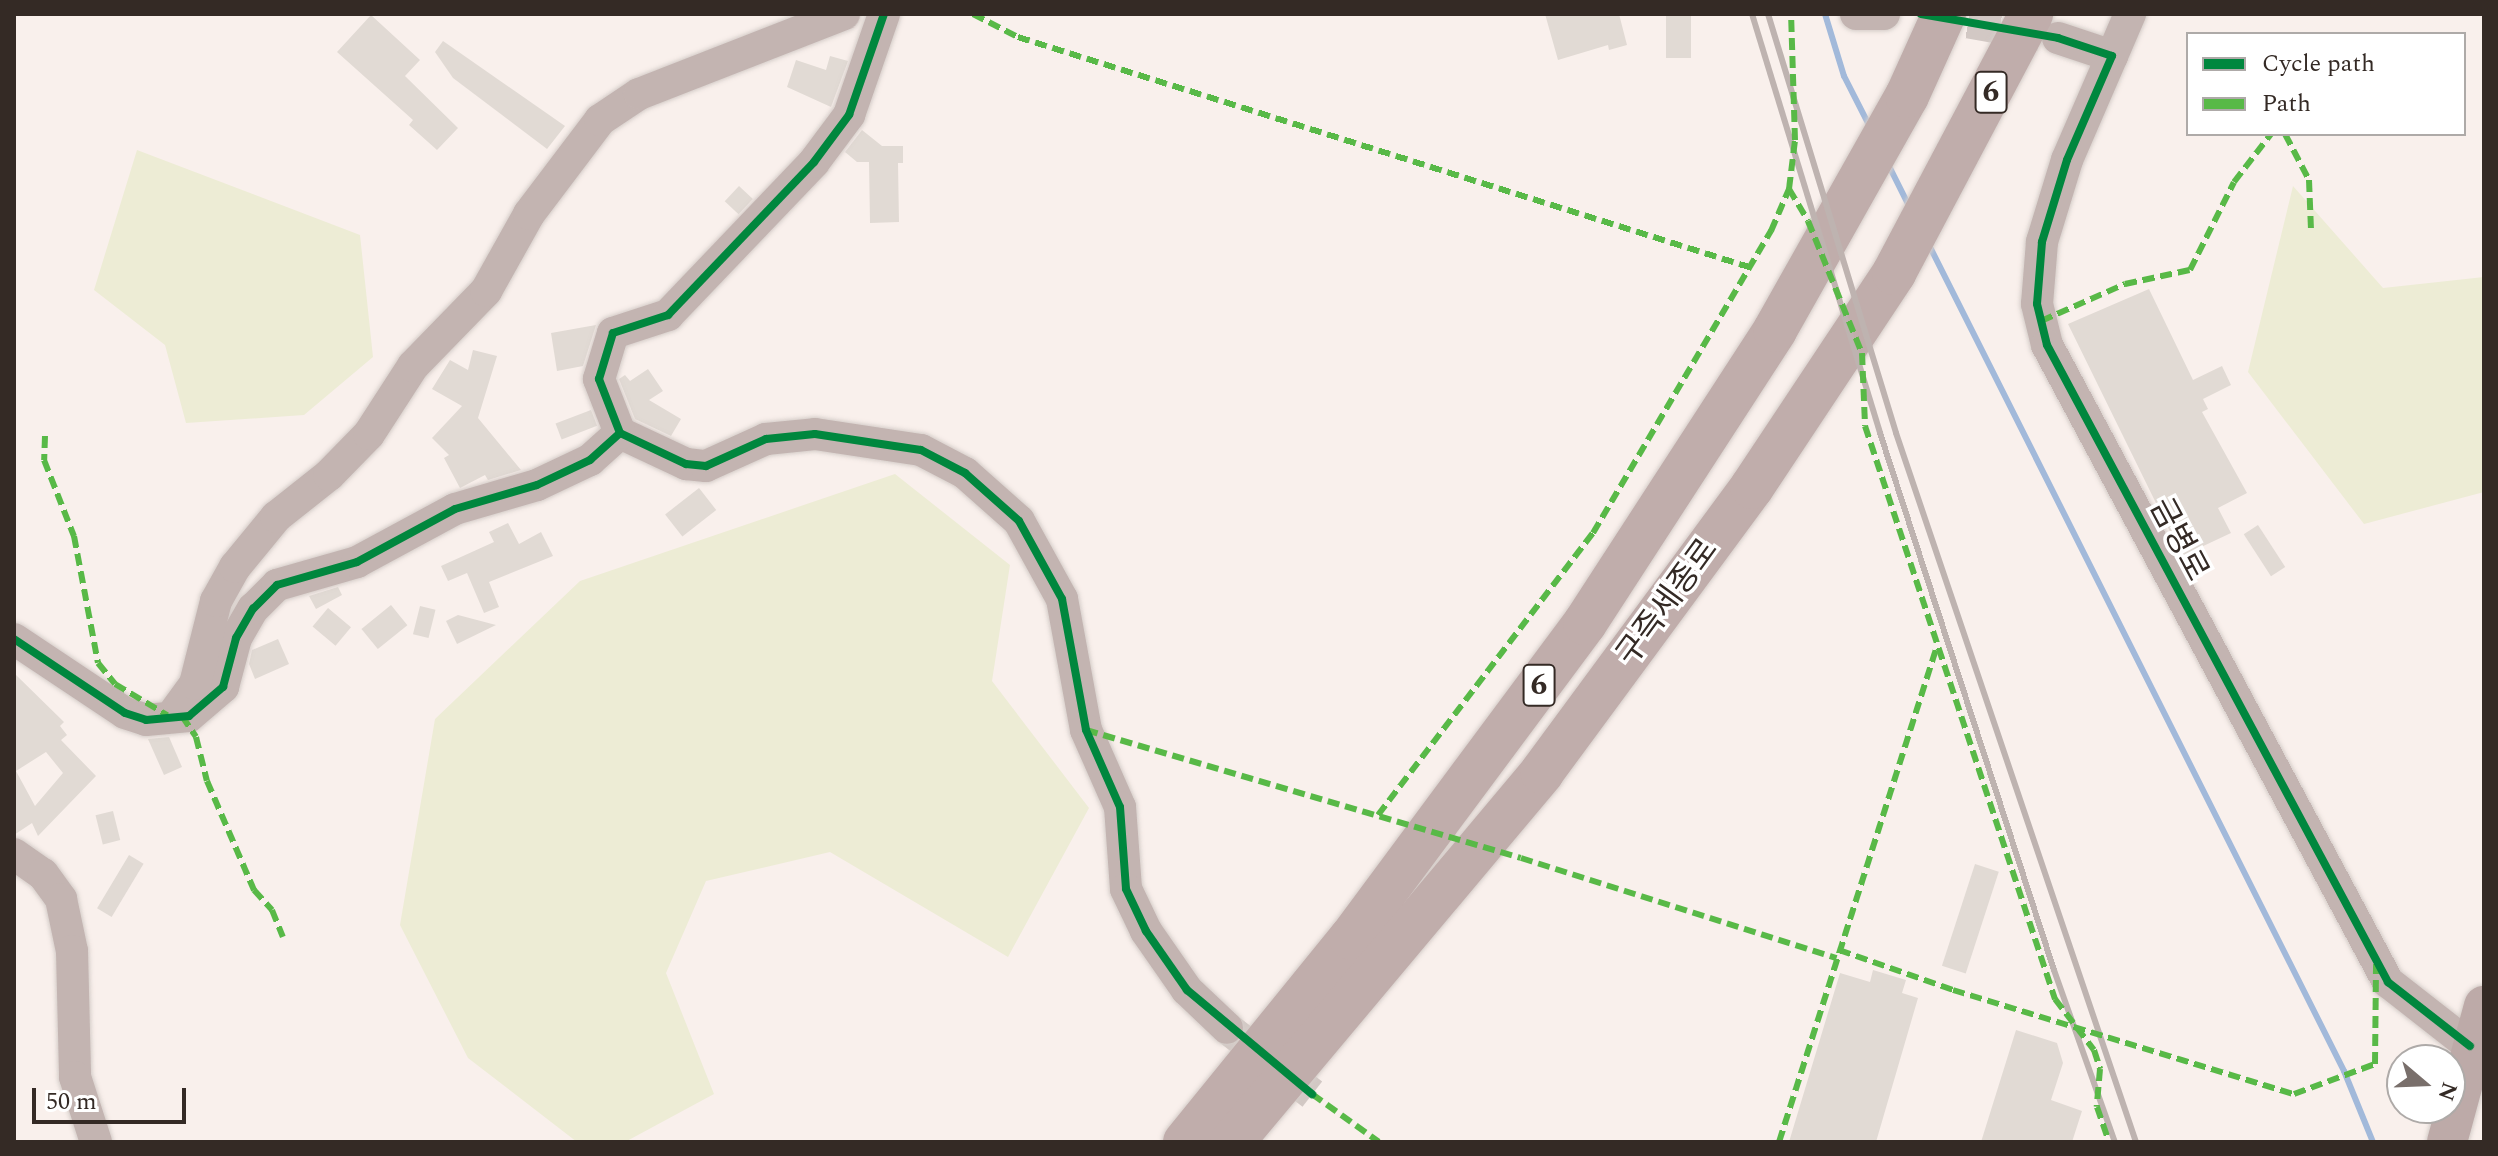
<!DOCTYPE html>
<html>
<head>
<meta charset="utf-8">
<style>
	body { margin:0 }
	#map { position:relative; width:2498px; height:1156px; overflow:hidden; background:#f9f0ec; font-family:Spectral,"Noto Sans KR",serif }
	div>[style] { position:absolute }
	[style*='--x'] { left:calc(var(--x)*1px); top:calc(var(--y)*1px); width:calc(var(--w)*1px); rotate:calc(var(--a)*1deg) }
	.green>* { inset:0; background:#edecd5 }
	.stream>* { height:6px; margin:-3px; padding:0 3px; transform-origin:3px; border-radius:3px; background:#a2b9da }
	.building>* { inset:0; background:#e1dad4; transform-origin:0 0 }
	.minor-tunnel>* { height:32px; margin-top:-16px; transform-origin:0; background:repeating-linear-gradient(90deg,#d2c8c4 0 32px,transparent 0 48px) }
	.roads { filter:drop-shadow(0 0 2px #d5cdc9) drop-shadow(0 0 2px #d5cdc9) }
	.minor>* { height:32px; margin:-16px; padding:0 16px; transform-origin:16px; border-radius:16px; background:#c3b4b1 }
	.major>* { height:40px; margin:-20px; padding:0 20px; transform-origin:20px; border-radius:20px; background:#bdaaa8 }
	.highway>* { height:44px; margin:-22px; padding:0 22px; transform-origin:22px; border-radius:22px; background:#c0adab }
	.rail>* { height:6px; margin:-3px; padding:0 3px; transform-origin:3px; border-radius:3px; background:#beb3b0 }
	.quiet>* { height:6px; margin-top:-3px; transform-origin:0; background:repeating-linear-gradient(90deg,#58b947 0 12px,transparent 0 18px) }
	.cycleway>* { height:8px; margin:-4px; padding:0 4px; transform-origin:4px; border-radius:4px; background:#00873e }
	span { translate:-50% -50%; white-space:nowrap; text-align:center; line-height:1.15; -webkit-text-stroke:7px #fff; paint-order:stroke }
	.shield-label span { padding:2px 6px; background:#fff; border:2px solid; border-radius:6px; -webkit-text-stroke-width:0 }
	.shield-label { font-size:30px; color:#342a25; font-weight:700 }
	.street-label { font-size:32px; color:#342a25 }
	.frame { position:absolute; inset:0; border:16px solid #342a25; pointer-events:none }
	.legend { position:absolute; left:2186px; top:32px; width:280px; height:104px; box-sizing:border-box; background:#fff; border:2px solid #aeaaa8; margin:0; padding:10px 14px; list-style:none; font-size:24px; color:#342a25 }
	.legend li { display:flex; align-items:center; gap:16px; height:40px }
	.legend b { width:40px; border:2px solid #aeaaa8 }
	.north { position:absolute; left:2386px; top:1044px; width:80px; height:80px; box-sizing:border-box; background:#fff; border:2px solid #aeaaa8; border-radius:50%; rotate:109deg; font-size:22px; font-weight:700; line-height:32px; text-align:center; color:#342a25 }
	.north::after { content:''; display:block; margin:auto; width:28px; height:36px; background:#796f6b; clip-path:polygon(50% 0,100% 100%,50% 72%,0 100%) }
	.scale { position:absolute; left:32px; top:1088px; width:154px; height:36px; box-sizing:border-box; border:4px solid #342a25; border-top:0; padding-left:10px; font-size:24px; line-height:28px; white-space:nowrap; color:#342a25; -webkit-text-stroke:6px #fff; paint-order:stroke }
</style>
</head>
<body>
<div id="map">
	<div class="green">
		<div style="clip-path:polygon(137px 150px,360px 235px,373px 357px,304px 415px,186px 423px,165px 345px,94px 290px)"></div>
		<div style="clip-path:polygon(2293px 186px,2383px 288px,2484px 277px,2484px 492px,2364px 524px,2248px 372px)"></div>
		<div style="clip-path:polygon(895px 474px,1010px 565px,992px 681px,1089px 808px,1008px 957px,830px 852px,706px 881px,666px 973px,714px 1094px,625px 1142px,577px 1142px,468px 1058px,400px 925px,435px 719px,580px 581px)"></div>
	</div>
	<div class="stream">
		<div style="--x:1825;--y:14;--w:65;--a:73"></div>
		<div style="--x:1844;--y:76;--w:59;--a:63"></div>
		<div style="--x:1888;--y:164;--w:49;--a:63.4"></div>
		<div style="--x:1928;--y:243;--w:927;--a:63.32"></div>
		<div style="--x:2344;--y:1071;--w:77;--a:67.8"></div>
	</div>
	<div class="building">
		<div style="clip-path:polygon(1545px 14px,1619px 14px,1627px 45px,1609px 50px,1608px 45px,1558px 60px)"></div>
		<div style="left:1666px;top:14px;width:25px;height:44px"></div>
		<div style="clip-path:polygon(371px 15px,420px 60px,405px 76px,458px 128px,437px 150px,409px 125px,413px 120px,337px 52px)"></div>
		<div style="clip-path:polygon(443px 41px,565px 126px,547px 149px,453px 78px,435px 52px)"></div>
		<div style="clip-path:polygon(830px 56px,848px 61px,831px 107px,787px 87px,796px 60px,826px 70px)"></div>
		<div style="clip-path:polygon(862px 130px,882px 146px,903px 146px,903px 163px,898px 163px,899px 222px,870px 223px,869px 162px,857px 162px,845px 152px)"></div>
		<div style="left:739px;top:186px;width:19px;height:21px;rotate:43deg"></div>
		<div style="clip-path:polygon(2149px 289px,2193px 380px,2222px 366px,2231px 385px,2203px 399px,2208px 409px,2202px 412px,2247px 493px,2218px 508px,2231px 533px,2182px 556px,2068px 324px)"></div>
		<div style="clip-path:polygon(596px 325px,583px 366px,557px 371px,551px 333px)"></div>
		<div style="clip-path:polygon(473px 350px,497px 356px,478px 418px,521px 470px,488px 480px,485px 475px,460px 488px,444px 458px,449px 455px,432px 438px,462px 406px,432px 389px,450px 360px,468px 370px)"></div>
		<div style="clip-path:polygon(648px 369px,663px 391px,649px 400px,681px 419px,671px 436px,635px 419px,619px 379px,625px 375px,630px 381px)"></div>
		<div style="left:591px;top:410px;width:17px;height:38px;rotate:69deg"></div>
		<div style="left:699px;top:488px;width:28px;height:43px;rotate:52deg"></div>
		<div style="clip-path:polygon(508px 523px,519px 544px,541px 532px,553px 556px,489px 582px,499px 607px,484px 613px,467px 573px,448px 581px,441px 566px,494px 542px,489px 532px)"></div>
		<div style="left:2258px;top:525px;width:50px;height:17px;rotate:57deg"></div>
		<div style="clip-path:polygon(338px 587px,342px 595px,316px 609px,309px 596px)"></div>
		<div style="left:391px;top:605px;width:26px;height:38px;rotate:51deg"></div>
		<div style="left:420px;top:606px;width:16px;height:29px;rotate:14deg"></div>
		<div style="left:328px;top:608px;width:30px;height:24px;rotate:40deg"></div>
		<div style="clip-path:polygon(458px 615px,496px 625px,457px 644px,446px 621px)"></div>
		<div style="clip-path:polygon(278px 639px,289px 664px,255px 679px,249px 664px,252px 650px)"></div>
		<div style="clip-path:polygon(evenodd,14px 673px,64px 722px,60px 726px,67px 735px,61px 740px,96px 776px,38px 836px,32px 823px,14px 835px,14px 673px,46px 752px,63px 773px,35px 806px,16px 771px,46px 752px)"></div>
		<div style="clip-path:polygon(169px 737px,182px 767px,164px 775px,148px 739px)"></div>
		<div style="left:113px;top:811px;width:30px;height:18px;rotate:76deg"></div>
		<div style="left:129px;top:855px;width:17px;height:62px;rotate:31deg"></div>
		<div style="left:1975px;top:864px;width:25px;height:107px;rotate:18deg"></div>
		<div style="clip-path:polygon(1873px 970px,1906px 980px,1902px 993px,1918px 998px,1876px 1142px,1789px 1142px,1840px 973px,1870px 982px)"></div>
		<div style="clip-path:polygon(2016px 1030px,2057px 1043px,2063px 1063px,2051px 1100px,2082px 1111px,2072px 1142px,1981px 1142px)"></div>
	</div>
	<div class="minor-tunnel">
		<div style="--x:1921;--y:14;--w:121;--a:10"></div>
		<div style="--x:1227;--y:1028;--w:108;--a:37.8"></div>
	</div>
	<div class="roads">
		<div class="minor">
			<div style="--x:1856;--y:14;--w:28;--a:0"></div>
			<div style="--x:2058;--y:38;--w:57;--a:18.4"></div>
			<div style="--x:2112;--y:56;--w:113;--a:113.4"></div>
			<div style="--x:2067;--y:160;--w:86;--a:107"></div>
			<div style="--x:2042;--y:242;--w:62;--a:94.6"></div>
			<div style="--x:2037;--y:304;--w:42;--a:76.3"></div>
			<div style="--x:2047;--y:345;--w:723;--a:61.84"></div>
			<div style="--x:2388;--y:982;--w:104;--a:38"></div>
			<div style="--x:2112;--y:56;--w:46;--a:-66.8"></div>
			<div style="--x:620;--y:433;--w:73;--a:25.2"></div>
			<div style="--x:686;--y:464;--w:20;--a:6"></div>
			<div style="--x:706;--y:466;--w:66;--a:-24.2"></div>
			<div style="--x:766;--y:439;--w:49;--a:-5.8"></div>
			<div style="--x:815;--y:434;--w:107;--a:8.6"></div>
			<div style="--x:921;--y:450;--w:50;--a:27.6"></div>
			<div style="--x:965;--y:473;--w:72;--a:41.6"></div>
			<div style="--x:1019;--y:521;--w:89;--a:61.1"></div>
			<div style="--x:1062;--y:599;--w:133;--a:79.6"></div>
			<div style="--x:1086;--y:730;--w:84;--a:66.2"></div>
			<div style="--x:1120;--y:807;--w:82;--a:85.8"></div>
			<div style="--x:1126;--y:889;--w:47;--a:64.5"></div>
			<div style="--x:1146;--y:931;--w:72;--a:55.2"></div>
			<div style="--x:1187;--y:990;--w:55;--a:43.5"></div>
			<div style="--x:14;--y:639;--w:133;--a:33.7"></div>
			<div style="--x:125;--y:713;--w:22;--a:18"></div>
			<div style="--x:146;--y:720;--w:43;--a:-5.3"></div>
			<div style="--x:189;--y:716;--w:45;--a:-40.5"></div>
			<div style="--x:223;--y:687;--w:51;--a:-75.1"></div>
			<div style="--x:236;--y:638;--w:34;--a:-60"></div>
			<div style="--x:253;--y:609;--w:34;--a:-45"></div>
			<div style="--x:277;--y:585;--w:83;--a:-16"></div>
			<div style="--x:357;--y:562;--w:111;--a:-28.4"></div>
			<div style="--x:455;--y:509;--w:85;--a:-16.3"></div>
			<div style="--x:537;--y:485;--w:59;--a:-25.3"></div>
			<div style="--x:590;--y:460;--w:40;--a:-42"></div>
			<div style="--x:620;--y:433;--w:58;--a:-111.3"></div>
			<div style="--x:599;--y:379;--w:48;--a:-73.1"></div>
			<div style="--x:613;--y:333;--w:58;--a:-18.1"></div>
			<div style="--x:668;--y:315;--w:211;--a:-46.3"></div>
			<div style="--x:814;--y:162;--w:59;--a:-53.3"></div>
			<div style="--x:849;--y:115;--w:107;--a:-70.9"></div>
			<div style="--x:171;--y:717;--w:41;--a:-54"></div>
			<div style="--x:195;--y:684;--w:86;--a:-75.8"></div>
			<div style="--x:216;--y:601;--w:39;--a:-61"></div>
			<div style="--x:235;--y:567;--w:65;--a:-50.6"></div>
			<div style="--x:276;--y:517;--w:68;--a:-38.4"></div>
			<div style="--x:329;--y:475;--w:57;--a:-45.7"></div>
			<div style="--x:369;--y:434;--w:81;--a:-57.1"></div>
			<div style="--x:413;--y:366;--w:105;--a:-45.8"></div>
			<div style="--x:486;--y:291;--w:88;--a:-60.8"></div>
			<div style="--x:529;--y:214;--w:118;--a:-52.9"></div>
			<div style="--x:600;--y:120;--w:47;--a:-33.7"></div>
			<div style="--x:639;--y:94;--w:220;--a:-21.3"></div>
			<div style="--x:14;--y:854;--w:35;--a:35"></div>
			<div style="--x:43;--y:874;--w:31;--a:54"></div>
			<div style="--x:61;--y:899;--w:53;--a:78.1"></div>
			<div style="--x:72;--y:951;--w:126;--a:88.6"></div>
			<div style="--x:75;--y:1077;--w:68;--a:72.1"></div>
		</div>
		<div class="major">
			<div style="--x:2447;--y:1142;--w:141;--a:-74.8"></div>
		</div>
		<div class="highway">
			<div style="--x:1185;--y:1142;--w:263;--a:-50.9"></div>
			<div style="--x:1351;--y:938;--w:392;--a:-53.4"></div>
			<div style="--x:1585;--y:623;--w:349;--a:-57"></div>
			<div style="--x:1775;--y:330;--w:269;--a:-60.6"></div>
			<div style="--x:1907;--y:96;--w:90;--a:-65.7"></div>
			<div style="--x:1232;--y:1142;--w:483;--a:-50"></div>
			<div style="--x:1542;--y:772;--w:354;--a:-53.6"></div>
			<div style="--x:1752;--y:487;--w:257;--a:-56.4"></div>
			<div style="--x:1894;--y:273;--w:293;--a:-62.1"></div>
		</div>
	</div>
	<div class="rail">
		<div style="--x:1752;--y:14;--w:438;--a:73"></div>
		<div style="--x:1880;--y:433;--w:564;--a:72.05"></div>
		<div style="--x:2054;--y:970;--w:182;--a:70.5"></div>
		<div style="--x:1768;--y:14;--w:438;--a:73"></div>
		<div style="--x:1896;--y:433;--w:749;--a:71.3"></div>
	</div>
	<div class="quiet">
		<div style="--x:973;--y:14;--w:51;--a:27.1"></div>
		<div style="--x:1018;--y:37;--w:769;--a:17.47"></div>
		<div style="--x:2285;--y:134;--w:52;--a:62.4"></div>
		<div style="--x:2309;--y:180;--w:49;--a:87.7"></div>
		<div style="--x:1789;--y:189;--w:37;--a:59"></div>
		<div style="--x:1808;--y:221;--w:143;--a:67.8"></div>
		<div style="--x:1862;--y:353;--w:73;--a:87.6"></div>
		<div style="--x:1865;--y:426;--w:604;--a:71.66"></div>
		<div style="--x:2055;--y:999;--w:64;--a:52.6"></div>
		<div style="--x:2094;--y:1050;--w:20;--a:72"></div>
		<div style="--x:2100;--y:1069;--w:38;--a:95"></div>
		<div style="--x:2097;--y:1107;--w:37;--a:71"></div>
		<div style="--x:2041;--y:321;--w:92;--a:-23.8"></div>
		<div style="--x:2125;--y:284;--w:66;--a:-12.2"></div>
		<div style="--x:2190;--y:270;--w:98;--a:-63.4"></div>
		<div style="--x:2234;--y:182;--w:61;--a:-52.4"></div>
		<div style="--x:45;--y:436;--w:24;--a:92"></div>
		<div style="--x:44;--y:460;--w:82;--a:68.5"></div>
		<div style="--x:74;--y:536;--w:129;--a:79.3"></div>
		<div style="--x:98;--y:663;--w:27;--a:51"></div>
		<div style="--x:115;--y:684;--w:61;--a:30.8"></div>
		<div style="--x:182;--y:716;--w:25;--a:56"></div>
		<div style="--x:196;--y:737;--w:45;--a:76"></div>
		<div style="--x:207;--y:781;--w:119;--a:66.7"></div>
		<div style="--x:254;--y:890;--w:27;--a:48"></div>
		<div style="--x:272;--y:910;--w:29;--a:68"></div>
		<div style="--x:1086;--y:730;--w:453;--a:16.4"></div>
		<div style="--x:1521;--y:858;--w:331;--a:17.6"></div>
		<div style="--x:1378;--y:815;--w:355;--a:-52.7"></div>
		<div style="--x:1593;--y:533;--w:351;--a:-59.5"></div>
		<div style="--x:1771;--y:231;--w:46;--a:-66.8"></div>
		<div style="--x:1789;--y:189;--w:49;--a:-83"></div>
		<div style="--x:1795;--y:140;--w:126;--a:-91.8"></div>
		<div style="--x:1839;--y:950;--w:121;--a:19.3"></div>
		<div style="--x:1953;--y:990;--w:357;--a:17"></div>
		<div style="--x:2294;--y:1094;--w:86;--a:-20.3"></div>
		<div style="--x:2375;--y:1064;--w:100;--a:-89.4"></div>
		<div style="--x:1312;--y:1094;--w:82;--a:35.6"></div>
		<div style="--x:1779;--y:1142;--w:521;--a:-72.33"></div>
	</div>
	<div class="cycleway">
		<div style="--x:1921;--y:14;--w:139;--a:9.9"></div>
		<div style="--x:2058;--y:38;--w:57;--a:18.4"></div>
		<div style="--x:2112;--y:56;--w:113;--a:113.4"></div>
		<div style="--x:2067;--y:160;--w:86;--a:107"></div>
		<div style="--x:2042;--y:242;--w:62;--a:94.6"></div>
		<div style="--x:2037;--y:304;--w:42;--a:76.3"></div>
		<div style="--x:2047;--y:345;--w:723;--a:61.84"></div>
		<div style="--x:2388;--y:982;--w:104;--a:38"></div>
		<div style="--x:620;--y:433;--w:73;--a:25.2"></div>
		<div style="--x:686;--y:464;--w:20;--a:6"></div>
		<div style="--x:706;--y:466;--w:66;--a:-24.2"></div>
		<div style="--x:766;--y:439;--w:49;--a:-5.8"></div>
		<div style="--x:815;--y:434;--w:107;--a:8.6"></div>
		<div style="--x:921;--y:450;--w:50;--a:27.6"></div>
		<div style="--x:965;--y:473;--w:72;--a:41.6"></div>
		<div style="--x:1019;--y:521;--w:89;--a:61.1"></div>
		<div style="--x:1062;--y:599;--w:133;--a:79.6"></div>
		<div style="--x:1086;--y:730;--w:84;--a:66.2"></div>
		<div style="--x:1120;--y:807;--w:82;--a:85.8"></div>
		<div style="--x:1126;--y:889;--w:47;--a:64.5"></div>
		<div style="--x:1146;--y:931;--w:72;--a:55.2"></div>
		<div style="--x:1187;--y:990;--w:163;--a:39.8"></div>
		<div style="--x:14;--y:639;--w:133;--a:33.7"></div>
		<div style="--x:125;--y:713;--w:22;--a:18"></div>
		<div style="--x:146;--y:720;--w:43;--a:-5.3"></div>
		<div style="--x:189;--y:716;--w:45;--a:-40.5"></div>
		<div style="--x:223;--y:687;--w:51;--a:-75.1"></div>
		<div style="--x:236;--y:638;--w:34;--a:-60"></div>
		<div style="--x:253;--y:609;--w:34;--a:-45"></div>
		<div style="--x:277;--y:585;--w:83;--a:-16"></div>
		<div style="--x:357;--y:562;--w:111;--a:-28.4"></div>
		<div style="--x:455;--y:509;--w:85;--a:-16.3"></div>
		<div style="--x:537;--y:485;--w:59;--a:-25.3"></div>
		<div style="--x:590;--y:460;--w:40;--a:-42"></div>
		<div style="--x:620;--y:433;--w:58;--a:-111.3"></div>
		<div style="--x:599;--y:379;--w:48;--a:-73.1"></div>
		<div style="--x:613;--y:333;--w:58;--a:-18.1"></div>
		<div style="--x:668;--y:315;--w:211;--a:-46.3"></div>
		<div style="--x:814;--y:162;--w:59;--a:-53.3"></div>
		<div style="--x:849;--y:115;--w:107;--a:-70.9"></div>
	</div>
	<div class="shield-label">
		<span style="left:1991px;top:92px">6</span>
		<span style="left:1539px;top:685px">6</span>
	</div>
	<div class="street-label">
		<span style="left:2178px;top:540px;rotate:62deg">금병로</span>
		<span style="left:1668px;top:603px;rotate:-54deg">구즉세종로</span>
	</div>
	<div class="frame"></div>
	<ul class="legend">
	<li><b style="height:10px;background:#00873e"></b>Cycle path</li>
	<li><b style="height:10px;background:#58b947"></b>Path</li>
	</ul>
	<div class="north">N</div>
	<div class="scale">50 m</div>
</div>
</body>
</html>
